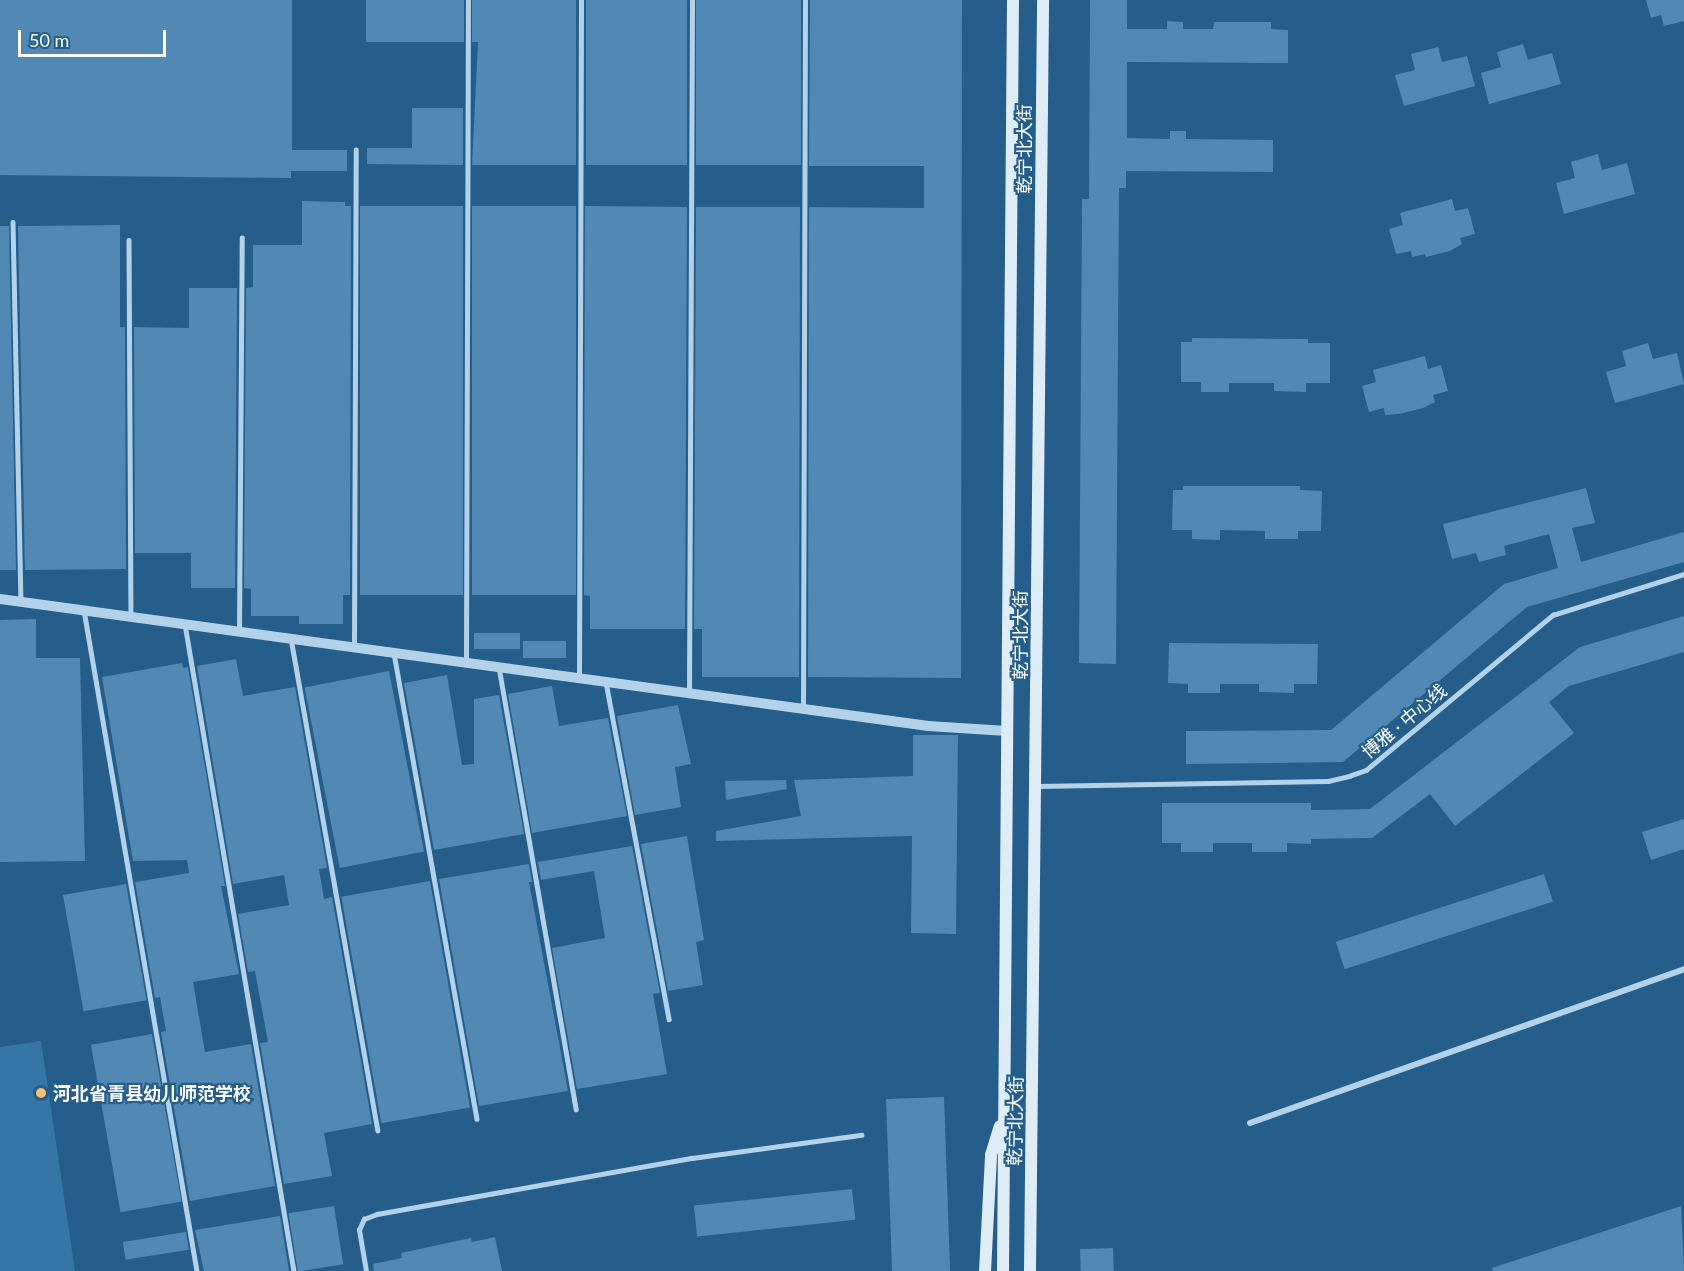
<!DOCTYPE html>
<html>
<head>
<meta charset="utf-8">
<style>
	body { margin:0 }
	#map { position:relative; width:1684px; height:1271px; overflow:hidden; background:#255d8b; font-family:Lato,"Noto Sans SC",sans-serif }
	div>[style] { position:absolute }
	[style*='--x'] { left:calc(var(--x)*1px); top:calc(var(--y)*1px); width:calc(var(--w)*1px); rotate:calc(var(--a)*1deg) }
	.green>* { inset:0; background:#3676a6 }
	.building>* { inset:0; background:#5189b4; transform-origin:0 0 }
	.service>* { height:4.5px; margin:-2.25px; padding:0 2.25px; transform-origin:2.25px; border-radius:2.25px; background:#b3d2ea }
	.minor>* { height:6px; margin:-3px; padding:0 3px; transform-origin:3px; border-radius:3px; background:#b3d2ea }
	.tertiary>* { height:10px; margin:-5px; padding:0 5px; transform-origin:5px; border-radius:5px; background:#b3d2ea }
	.secondary>* { height:12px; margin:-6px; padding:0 6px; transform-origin:6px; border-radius:6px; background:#deecf8 }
	.dots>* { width:16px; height:16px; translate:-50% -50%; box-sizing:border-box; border:3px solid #255d8b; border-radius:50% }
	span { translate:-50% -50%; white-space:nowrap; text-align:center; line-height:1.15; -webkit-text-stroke:4.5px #255d8b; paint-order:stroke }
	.street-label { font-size:18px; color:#fff }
	.poi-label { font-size:18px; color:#fff; font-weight:700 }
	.left { translate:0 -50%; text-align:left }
	.scale { position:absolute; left:18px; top:30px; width:148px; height:27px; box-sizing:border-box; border:3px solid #fff; border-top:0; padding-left:8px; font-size:18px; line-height:21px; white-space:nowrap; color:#fff; -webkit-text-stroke:4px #255d8b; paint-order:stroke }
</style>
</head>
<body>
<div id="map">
	<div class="green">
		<div style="clip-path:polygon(41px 1041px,75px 1271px,0 1271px,0 1047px)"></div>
	</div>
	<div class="building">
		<div style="clip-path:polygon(0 0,292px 0,292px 150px,347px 150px,347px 171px,291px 171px,291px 178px,0 175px)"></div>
		<div style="left:366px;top:0;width:98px;height:42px"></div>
		<div style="clip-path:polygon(472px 0,576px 0,576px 165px,472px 165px,478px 42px,472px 42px)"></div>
		<div style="left:586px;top:0;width:101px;height:165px"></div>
		<div style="left:696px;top:0;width:105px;height:165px"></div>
		<div style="clip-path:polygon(810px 0,962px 0,961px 678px,808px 677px,809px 207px,924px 208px,924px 166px,809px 166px)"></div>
		<div style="clip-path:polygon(1090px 0,1127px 0,1127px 29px,1167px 29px,1167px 21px,1183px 22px,1183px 29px,1213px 29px,1214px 22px,1271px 22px,1271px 29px,1288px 30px,1288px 63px,1127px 62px,1127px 138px,1170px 139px,1170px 131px,1186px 131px,1186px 139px,1273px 140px,1273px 172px,1126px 171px,1126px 188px,1119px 188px,1116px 664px,1079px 663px,1082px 199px,1089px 199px)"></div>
		<div style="clip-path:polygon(1646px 0,1684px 0,1684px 21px,1664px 26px,1661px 15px,1651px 18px)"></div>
		<div style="clip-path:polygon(1523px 44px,1528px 60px,1552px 53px,1561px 84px,1489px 104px,1481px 73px,1501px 67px,1497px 52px)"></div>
		<div style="clip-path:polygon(1438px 47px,1442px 62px,1467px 56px,1475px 86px,1404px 106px,1395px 75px,1415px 70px,1411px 54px)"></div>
		<div style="clip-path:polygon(412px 108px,463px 108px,463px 165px,367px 164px,367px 148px,412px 148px)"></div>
		<div style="clip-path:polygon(1598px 154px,1602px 170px,1627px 163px,1635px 194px,1564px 214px,1556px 183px,1575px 178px,1571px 162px)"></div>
		<div style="clip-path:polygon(1452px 199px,1455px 211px,1468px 208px,1475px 234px,1460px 238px,1462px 244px,1450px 251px,1426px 257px,1425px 254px,1412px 257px,1411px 251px,1396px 254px,1389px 229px,1403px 225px,1400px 213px)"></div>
		<div style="clip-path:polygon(302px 201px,345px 202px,345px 206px,351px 206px,350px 595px,343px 595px,343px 624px,299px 624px,299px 616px,251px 616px,251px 589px,244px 588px,246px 288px,253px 287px,253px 245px,302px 245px)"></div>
		<div style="left:360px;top:206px;width:103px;height:389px"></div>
		<div style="left:472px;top:206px;width:104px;height:389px"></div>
		<div style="clip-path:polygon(585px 206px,687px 207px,685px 629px,590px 629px,590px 596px,584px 595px)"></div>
		<div style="clip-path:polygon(696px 207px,800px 207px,799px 677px,702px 677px,702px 629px,694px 629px)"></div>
		<div style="clip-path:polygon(120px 225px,120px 327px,125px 327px,126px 569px,25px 570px,18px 226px)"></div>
		<div style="clip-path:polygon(0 226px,9px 226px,16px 570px,0 570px)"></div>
		<div style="clip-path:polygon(189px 288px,237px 288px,235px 588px,191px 588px,191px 553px,135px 553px,134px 327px,189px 328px)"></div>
		<div style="clip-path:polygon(1192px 338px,1308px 339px,1308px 343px,1330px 343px,1330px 383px,1306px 383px,1306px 392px,1274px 391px,1274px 383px,1229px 383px,1229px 392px,1201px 392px,1201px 382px,1181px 382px,1181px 342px,1192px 342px)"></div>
		<div style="clip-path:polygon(1648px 343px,1653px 359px,1677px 353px,1684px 384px,1615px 403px,1606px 372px,1626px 366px,1622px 351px)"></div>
		<div style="clip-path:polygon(1425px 356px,1428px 369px,1441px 365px,1448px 391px,1433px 395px,1435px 402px,1423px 408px,1399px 414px,1385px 415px,1384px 408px,1369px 412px,1362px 386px,1376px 382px,1373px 370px)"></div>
		<div style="clip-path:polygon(1183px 486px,1300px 486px,1300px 490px,1322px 491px,1321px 531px,1298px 531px,1298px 539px,1265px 539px,1265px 531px,1220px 530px,1220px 540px,1192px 539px,1192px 530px,1172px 530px,1173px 490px,1183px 490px)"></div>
		<div style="clip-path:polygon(1586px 488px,1595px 523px,1572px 528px,1581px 562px,1684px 532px,1684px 562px,1527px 607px,1343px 762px,1186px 764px,1186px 731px,1331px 730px,1504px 584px,1558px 568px,1549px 534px,1504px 546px,1506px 555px,1479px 562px,1476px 553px,1452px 559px,1443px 524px)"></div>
		<div style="clip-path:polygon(1684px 616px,1684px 652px,1569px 686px,1549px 702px,1574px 733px,1455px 826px,1430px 794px,1372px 838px,1311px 839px,1311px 844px,1287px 843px,1287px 852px,1252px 852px,1252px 843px,1213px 843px,1213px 852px,1181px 852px,1181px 843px,1162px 843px,1162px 803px,1311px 803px,1311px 810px,1370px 809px,1580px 647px)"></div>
		<div style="clip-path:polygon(36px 619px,36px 658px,80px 658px,85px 861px,0 862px,0 620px)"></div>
		<div style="left:474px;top:633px;width:46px;height:16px"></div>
		<div style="left:523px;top:641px;width:43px;height:17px"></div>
		<div style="clip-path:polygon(1169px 643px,1318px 644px,1317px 684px,1294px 684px,1294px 693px,1259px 692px,1259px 684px,1220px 684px,1220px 693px,1188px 693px,1188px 684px,1168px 683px)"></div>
		<div style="clip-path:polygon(236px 659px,243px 696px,295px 687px,327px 868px,319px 869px,324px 899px,332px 897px,372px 1124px,324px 1133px,332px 1176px,284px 1184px,260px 1043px,268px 1042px,255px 971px,248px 972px,238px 914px,289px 905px,284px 875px,233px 884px,197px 666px)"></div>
		<div style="clip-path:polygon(182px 663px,183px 668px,188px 667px,225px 886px,221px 886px,239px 974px,193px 982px,205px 1052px,251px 1044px,275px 1186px,190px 1201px,161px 1032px,166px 1031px,160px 997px,155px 998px,135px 882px,189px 873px,187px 860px,133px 861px,102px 677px)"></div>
		<div style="left:389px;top:671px;width:184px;height:86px;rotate:79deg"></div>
		<div style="clip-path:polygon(447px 675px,462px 765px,474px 764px,474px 699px,499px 695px,524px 834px,434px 850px,404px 683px)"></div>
		<div style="clip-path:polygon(552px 686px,559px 726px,608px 718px,627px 816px,532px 833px,508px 694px)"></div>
		<div style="clip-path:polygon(678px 705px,691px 764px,675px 767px,681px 807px,635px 815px,617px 716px)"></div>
		<div style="clip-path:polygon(913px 735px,958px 735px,956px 934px,911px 933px,912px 836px,716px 841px,716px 831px,801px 816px,794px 780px,913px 776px)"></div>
		<div style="clip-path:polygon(786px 780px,787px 789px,726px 800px,725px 781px)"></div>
		<div style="clip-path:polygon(1684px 819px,1684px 849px,1651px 860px,1642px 832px)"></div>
		<div style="clip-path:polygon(687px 836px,704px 940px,696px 942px,703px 985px,668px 991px,641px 844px)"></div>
		<div style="clip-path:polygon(632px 846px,660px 993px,653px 994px,667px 1074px,577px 1089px,552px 948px,605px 938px,594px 871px,541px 880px,538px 862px)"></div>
		<div style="clip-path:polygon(529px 864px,532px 882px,529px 882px,568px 1091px,479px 1106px,439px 879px)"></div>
		<div style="left:1544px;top:874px;width:29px;height:219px;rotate:72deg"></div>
		<div style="left:430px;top:881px;width:230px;height:90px;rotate:80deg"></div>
		<div style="left:126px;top:884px;width:118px;height:64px;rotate:80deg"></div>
		<div style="left:152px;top:1034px;width:170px;height:62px;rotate:80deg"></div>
		<div style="left:944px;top:1097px;width:174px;height:58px;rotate:88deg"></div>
		<div style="left:852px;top:1189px;width:31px;height:159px;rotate:84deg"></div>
		<div style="left:334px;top:1206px;width:59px;height:46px;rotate:81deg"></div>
		<div style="clip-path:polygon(1681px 1206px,1684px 1271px,1493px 1271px,1492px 1268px)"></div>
		<div style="clip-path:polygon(280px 1216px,289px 1271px,204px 1271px,195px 1230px)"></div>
		<div style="left:186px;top:1232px;width:18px;height:64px;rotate:81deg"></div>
		<div style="clip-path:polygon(495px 1237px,502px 1271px,374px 1271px,373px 1264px,402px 1258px,401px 1253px,471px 1238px,472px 1242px)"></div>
		<div style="left:1113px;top:1248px;width:23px;height:33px;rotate:88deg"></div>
	</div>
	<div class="service">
		<div style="--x:13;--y:222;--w:378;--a:88.8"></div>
		<div style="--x:129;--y:240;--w:377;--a:89.7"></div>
		<div style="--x:84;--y:610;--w:671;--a:80.3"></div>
		<div style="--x:185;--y:624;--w:656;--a:80.44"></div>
		<div style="--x:239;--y:631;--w:393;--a:-89.6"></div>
		<div style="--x:291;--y:638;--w:500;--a:80"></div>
		<div style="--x:354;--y:647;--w:497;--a:-89.8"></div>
		<div style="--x:394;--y:653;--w:473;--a:79.9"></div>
		<div style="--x:466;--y:662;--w:662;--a:-89.83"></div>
		<div style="--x:499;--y:667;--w:449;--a:80.1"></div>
		<div style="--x:579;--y:678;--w:678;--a:-89.83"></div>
		<div style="--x:606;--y:682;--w:343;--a:79.4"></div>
		<div style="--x:689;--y:693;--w:693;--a:-89.75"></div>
		<div style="--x:803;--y:708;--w:708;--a:-89.84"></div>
		<div style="--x:1037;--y:786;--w:291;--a:-1"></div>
		<div style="--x:1328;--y:781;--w:22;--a:-13"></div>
		<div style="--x:1349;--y:776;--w:18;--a:-19"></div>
		<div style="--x:1366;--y:770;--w:243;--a:-39.7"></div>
		<div style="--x:1553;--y:615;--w:137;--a:-17.4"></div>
		<div style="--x:366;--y:1271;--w:42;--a:-99.7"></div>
		<div style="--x:359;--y:1230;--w:12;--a:-66"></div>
		<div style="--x:364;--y:1219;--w:14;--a:-21"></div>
		<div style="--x:377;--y:1214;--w:320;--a:-10.1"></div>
		<div style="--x:692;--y:1158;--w:171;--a:-7.8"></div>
	</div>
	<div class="minor">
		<div style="--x:1250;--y:1123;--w:461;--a:-19.5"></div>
	</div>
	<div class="tertiary">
		<div style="--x:0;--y:599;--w:937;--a:7.79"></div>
		<div style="--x:928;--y:726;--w:79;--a:3.6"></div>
	</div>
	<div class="secondary">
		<div style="--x:985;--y:1271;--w:116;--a:-87"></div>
		<div style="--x:991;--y:1155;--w:30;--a:-73"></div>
		<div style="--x:1003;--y:1271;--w:1271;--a:-89.55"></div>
		<div style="--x:1030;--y:1271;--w:1271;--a:-89.41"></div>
	</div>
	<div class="dots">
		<div style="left:41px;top:1093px;background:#f4c177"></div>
	</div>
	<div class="street-label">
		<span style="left:1024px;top:149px;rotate:-90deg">乾宁北大街</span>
		<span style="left:1020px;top:635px;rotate:-90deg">乾宁北大街</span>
		<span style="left:1404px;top:721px;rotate:-40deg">博雅 · 中心线</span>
		<span style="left:1015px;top:1121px;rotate:-89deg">乾宁北大街</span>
	</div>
	<div class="poi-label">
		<span class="left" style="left:53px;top:1093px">河北省青县幼儿师范学校</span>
	</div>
	<div class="scale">50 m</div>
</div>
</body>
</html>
